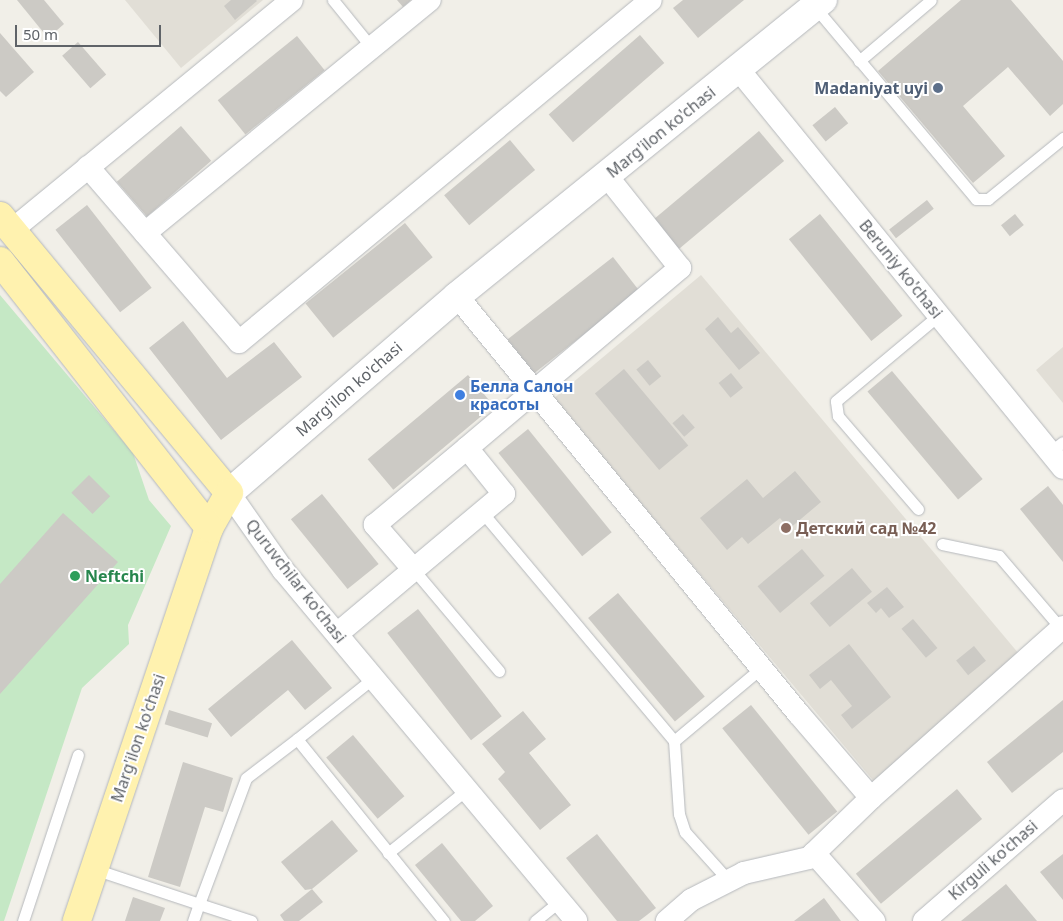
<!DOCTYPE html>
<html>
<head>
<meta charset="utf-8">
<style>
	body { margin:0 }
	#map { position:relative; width:1063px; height:921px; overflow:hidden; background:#f1efe8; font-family:"Noto Sans",sans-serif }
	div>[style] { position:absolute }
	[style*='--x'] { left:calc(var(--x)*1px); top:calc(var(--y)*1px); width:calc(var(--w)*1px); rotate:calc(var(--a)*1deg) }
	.education>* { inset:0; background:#e1ded6; transform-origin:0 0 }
	.green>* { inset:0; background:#c5e8c5 }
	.building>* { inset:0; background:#cccac5; transform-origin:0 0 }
	.roads { filter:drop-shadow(0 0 1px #b5b8bc) drop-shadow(0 0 1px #b5b8bc) }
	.service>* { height:11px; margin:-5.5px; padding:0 5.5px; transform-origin:5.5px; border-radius:5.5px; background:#fff }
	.minor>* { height:22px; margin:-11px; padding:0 11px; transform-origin:11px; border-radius:11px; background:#fff }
	.tertiary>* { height:28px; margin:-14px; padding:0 14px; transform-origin:14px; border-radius:14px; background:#fff }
	.primary>* { height:28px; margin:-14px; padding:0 14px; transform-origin:14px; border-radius:14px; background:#fff2af }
	.dots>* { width:14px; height:14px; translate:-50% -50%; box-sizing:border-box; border:2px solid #fff; border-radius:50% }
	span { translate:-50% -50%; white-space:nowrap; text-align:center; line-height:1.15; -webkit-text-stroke:4px #fff; paint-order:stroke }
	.service-label { font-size:16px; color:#4e5e75; font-weight:700 }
	.right { translate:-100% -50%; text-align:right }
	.street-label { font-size:16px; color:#5f6368 }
	.shop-label { font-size:16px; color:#366cbe; font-weight:700 }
	.left { translate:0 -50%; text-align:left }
	.education-label { font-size:16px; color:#785e54; font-weight:700 }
	.leisure-label { font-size:16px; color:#27864d; font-weight:700 }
	.scale { position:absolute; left:15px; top:25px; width:146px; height:22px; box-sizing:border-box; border:2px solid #5f6368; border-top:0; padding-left:6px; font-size:15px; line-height:18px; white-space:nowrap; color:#5f6368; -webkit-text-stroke:4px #fff; paint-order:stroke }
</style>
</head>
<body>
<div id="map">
	<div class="education">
		<div style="clip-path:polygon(125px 0,263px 0,181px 68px)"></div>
		<div style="left:701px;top:275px;width:498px;height:193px;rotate:50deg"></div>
		<div style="clip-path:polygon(1063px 347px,1063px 403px,1036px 370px)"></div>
	</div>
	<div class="green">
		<div style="clip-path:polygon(0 295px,133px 453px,149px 500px,171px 526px,128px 625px,129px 644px,82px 688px,4px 921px,0 921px)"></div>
	</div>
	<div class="building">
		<div style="clip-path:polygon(17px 0,44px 0,64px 24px,48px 38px)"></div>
		<div style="clip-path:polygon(231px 0,256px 0,257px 1px,235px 20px,224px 6px)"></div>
		<div style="clip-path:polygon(397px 0,411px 0,403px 7px)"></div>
		<div style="clip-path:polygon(683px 0,744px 0,698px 38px,673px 8px)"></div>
		<div style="clip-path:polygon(961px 0,1011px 0,1063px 61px,1063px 104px,1050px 116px,1008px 67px,963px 106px,1005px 156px,973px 183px,878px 71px)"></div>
		<div style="clip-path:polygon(0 33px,34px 72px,6px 97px,0 91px)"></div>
		<div style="left:640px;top:35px;width:37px;height:121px;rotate:49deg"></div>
		<div style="left:297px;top:36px;width:44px;height:102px;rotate:51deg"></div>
		<div style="left:78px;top:42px;width:43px;height:21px;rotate:49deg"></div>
		<div style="left:835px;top:107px;width:21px;height:29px;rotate:51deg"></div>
		<div style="left:181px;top:126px;width:46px;height:85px;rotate:49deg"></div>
		<div style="left:759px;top:131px;width:39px;height:140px;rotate:50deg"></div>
		<div style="left:510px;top:140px;width:39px;height:86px;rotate:50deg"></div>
		<div style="left:927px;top:200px;width:11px;height:48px;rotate:52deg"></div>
		<div style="left:87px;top:205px;width:105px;height:40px;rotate:52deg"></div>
		<div style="left:820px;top:214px;width:131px;height:40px;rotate:51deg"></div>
		<div style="left:1015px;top:214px;width:14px;height:18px;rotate:51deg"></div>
		<div style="left:405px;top:223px;width:44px;height:128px;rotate:51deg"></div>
		<div style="left:613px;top:257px;width:43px;height:134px;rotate:52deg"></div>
		<div style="clip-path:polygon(718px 317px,731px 333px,738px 327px,760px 353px,739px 370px,705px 329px)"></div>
		<div style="clip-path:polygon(183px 321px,227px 378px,274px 342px,302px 377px,221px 440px,149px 348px)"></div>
		<div style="left:648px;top:360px;width:21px;height:15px;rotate:51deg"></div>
		<div style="left:624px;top:369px;width:100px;height:38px;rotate:50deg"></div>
		<div style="left:892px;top:371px;width:141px;height:32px;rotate:50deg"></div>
		<div style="left:731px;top:373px;width:19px;height:16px;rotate:51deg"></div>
		<div style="left:468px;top:375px;width:40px;height:131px;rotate:50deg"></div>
		<div style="left:683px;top:414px;width:18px;height:14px;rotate:49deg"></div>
		<div style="left:528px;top:429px;width:133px;height:38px;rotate:51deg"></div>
		<div style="clip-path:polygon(795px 471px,821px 502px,789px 529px,780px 518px,748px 544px,742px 537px,727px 550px,700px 518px,747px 479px,763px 498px)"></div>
		<div style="left:89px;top:475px;width:30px;height:25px;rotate:45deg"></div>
		<div style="clip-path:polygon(1048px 486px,1063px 505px,1063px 562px,1020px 509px)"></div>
		<div style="left:322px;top:494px;width:90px;height:40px;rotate:51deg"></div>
		<div style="clip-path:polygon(63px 513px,118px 562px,0 694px,0 584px)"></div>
		<div style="left:802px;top:549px;width:35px;height:58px;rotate:50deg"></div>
		<div style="left:852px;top:568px;width:31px;height:55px;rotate:50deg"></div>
		<div style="clip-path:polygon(887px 587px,904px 607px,889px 618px,881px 608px,876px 613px,867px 603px)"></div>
		<div style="left:618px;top:593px;width:135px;height:39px;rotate:50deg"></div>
		<div style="left:418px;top:609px;width:136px;height:39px;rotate:52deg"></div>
		<div style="left:913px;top:619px;width:38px;height:15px;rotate:50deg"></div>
		<div style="clip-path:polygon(292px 640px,332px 688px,305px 710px,288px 690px,231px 737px,208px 709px)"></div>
		<div style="clip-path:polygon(849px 644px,891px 697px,852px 729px,841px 715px,852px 706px,831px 680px,820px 689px,809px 675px)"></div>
		<div style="left:974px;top:646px;width:19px;height:23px;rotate:51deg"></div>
		<div style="clip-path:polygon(1063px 700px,1063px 752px,1012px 793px,987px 762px)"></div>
		<div style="left:751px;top:705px;width:137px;height:37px;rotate:51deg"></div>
		<div style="left:169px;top:710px;width:45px;height:15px;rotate:17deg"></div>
		<div style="clip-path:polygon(523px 711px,546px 739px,529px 753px,571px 805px,540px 830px,498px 779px,505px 772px,482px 744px)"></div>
		<div style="left:353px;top:735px;width:80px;height:35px;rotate:50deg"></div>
		<div style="clip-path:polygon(183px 762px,233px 778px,223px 812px,205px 807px,180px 887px,148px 877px)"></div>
		<div style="left:957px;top:789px;width:39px;height:132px;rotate:50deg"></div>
		<div style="clip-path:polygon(332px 820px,358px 851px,312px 889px,305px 890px,281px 862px)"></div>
		<div style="clip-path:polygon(597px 834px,656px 908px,639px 921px,617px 921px,566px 858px)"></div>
		<div style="clip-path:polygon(442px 843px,493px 906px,475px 921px,461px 921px,415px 865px)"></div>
		<div style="clip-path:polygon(1063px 854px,1063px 900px,1040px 872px)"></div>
		<div style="clip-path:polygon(1006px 884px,1037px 921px,961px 921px)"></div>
		<div style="clip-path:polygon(312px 889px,323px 902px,299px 921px,284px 921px,280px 915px)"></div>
		<div style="clip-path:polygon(133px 897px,165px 908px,160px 921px,125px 921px)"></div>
		<div style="clip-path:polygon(824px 898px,841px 921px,794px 921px)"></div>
	</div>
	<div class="roads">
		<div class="service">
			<div style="--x:333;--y:0;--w:62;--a:50.9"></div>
			<div style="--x:814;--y:6;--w:252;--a:50"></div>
			<div style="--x:976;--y:199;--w:12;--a:0"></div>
			<div style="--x:988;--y:199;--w:97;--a:-39.1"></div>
			<div style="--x:859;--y:61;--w:94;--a:-40.3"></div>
			<div style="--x:1050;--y:452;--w:16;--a:-38"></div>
			<div style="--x:918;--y:509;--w:123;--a:-130.7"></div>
			<div style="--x:838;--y:416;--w:15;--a:-98"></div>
			<div style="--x:836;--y:401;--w:134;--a:-39.9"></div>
			<div style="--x:482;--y:512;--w:299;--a:50"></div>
			<div style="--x:674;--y:741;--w:73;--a:86.1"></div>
			<div style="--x:679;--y:814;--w:19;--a:72"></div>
			<div style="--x:685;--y:832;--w:66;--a:48.1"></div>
			<div style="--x:942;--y:544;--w:58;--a:11.9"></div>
			<div style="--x:999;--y:556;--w:99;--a:49.5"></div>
			<div style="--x:414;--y:570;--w:132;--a:49.9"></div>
			<div style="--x:372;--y:679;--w:96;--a:141.3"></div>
			<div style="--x:297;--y:739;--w:234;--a:51.1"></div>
			<div style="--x:674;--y:741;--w:114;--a:-40"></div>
			<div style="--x:388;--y:853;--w:100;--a:-38.9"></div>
			<div style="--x:94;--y:869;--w:111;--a:18.4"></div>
			<div style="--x:199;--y:904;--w:134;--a:-69.5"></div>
			<div style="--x:246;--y:778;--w:64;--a:-37.4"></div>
			<div style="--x:23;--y:921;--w:175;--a:-71.7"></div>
			<div style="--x:193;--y:921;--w:18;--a:-71"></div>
			<div style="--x:199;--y:904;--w:55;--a:18.1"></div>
			<div style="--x:535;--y:921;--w:32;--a:-39"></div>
		</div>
		<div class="minor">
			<div style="--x:739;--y:70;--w:513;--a:50.85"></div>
			<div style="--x:88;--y:167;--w:231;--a:49.2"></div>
			<div style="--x:239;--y:342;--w:535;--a:-39.7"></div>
			<div style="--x:12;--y:230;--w:362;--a:-39.4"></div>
			<div style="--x:145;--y:233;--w:368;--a:-39.3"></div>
			<div style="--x:457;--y:296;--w:539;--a:50.73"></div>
			<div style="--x:798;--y:713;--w:112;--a:49.3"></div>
			<div style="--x:871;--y:798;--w:86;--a:135.9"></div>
			<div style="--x:809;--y:858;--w:67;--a:167"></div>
			<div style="--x:744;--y:873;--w:59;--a:153"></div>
			<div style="--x:691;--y:900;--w:32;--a:139"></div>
			<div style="--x:229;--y:493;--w:94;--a:55"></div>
			<div style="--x:283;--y:570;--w:457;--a:50.1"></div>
			<div style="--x:414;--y:570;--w:60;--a:-130.9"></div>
			<div style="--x:375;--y:525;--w:120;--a:-39.9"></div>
			<div style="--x:337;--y:634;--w:218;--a:-40"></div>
			<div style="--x:504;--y:494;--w:59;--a:-128.8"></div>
			<div style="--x:467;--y:448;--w:279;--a:-40.2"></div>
			<div style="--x:680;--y:268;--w:119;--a:-128.5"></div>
			<div style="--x:871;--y:798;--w:257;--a:-41.7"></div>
			<div style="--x:814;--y:853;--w:91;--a:48.6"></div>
			<div style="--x:924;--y:921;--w:184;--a:-41"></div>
		</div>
		<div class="tertiary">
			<div style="--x:229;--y:493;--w:301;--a:-40.8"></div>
			<div style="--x:457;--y:296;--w:471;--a:-39"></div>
		</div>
		<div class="primary">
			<div style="--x:0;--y:216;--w:359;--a:50.4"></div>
			<div style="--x:229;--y:493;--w:40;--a:119.7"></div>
			<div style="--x:209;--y:528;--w:415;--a:108.6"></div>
			<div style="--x:0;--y:261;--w:339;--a:51.9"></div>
		</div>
	</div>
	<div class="dots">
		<div style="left:938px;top:88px;background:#5c6f8a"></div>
		<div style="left:460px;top:395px;background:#3f7fe0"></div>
		<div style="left:786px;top:528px;background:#8d6e63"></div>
		<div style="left:75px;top:576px;background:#2e9e5b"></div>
	</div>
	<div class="service-label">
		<span class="right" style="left:928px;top:88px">Madaniyat uyi</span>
	</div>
	<div class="street-label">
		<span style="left:661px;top:132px;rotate:-39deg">Marg'ilon ko'chasi</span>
		<span style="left:901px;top:269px;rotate:51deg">Beruniy ko'chasi</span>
		<span style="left:349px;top:389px;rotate:-41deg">Marg'ilon ko'chasi</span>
		<span style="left:296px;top:581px;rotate:52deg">Quruvchilar ko'chasi</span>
		<span style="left:138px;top:738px;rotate:-71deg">Marg'ilon ko'chasi</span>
		<span style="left:993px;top:860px;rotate:-41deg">Kirguli ko'chasi</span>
	</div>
	<div class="shop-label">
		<span class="left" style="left:470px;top:395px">Белла Салон<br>красоты</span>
	</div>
	<div class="education-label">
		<span class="left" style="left:796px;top:528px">Детский сад №42</span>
	</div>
	<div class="leisure-label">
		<span class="left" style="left:85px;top:576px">Neftchi</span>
	</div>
	<div class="scale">50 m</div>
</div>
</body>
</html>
